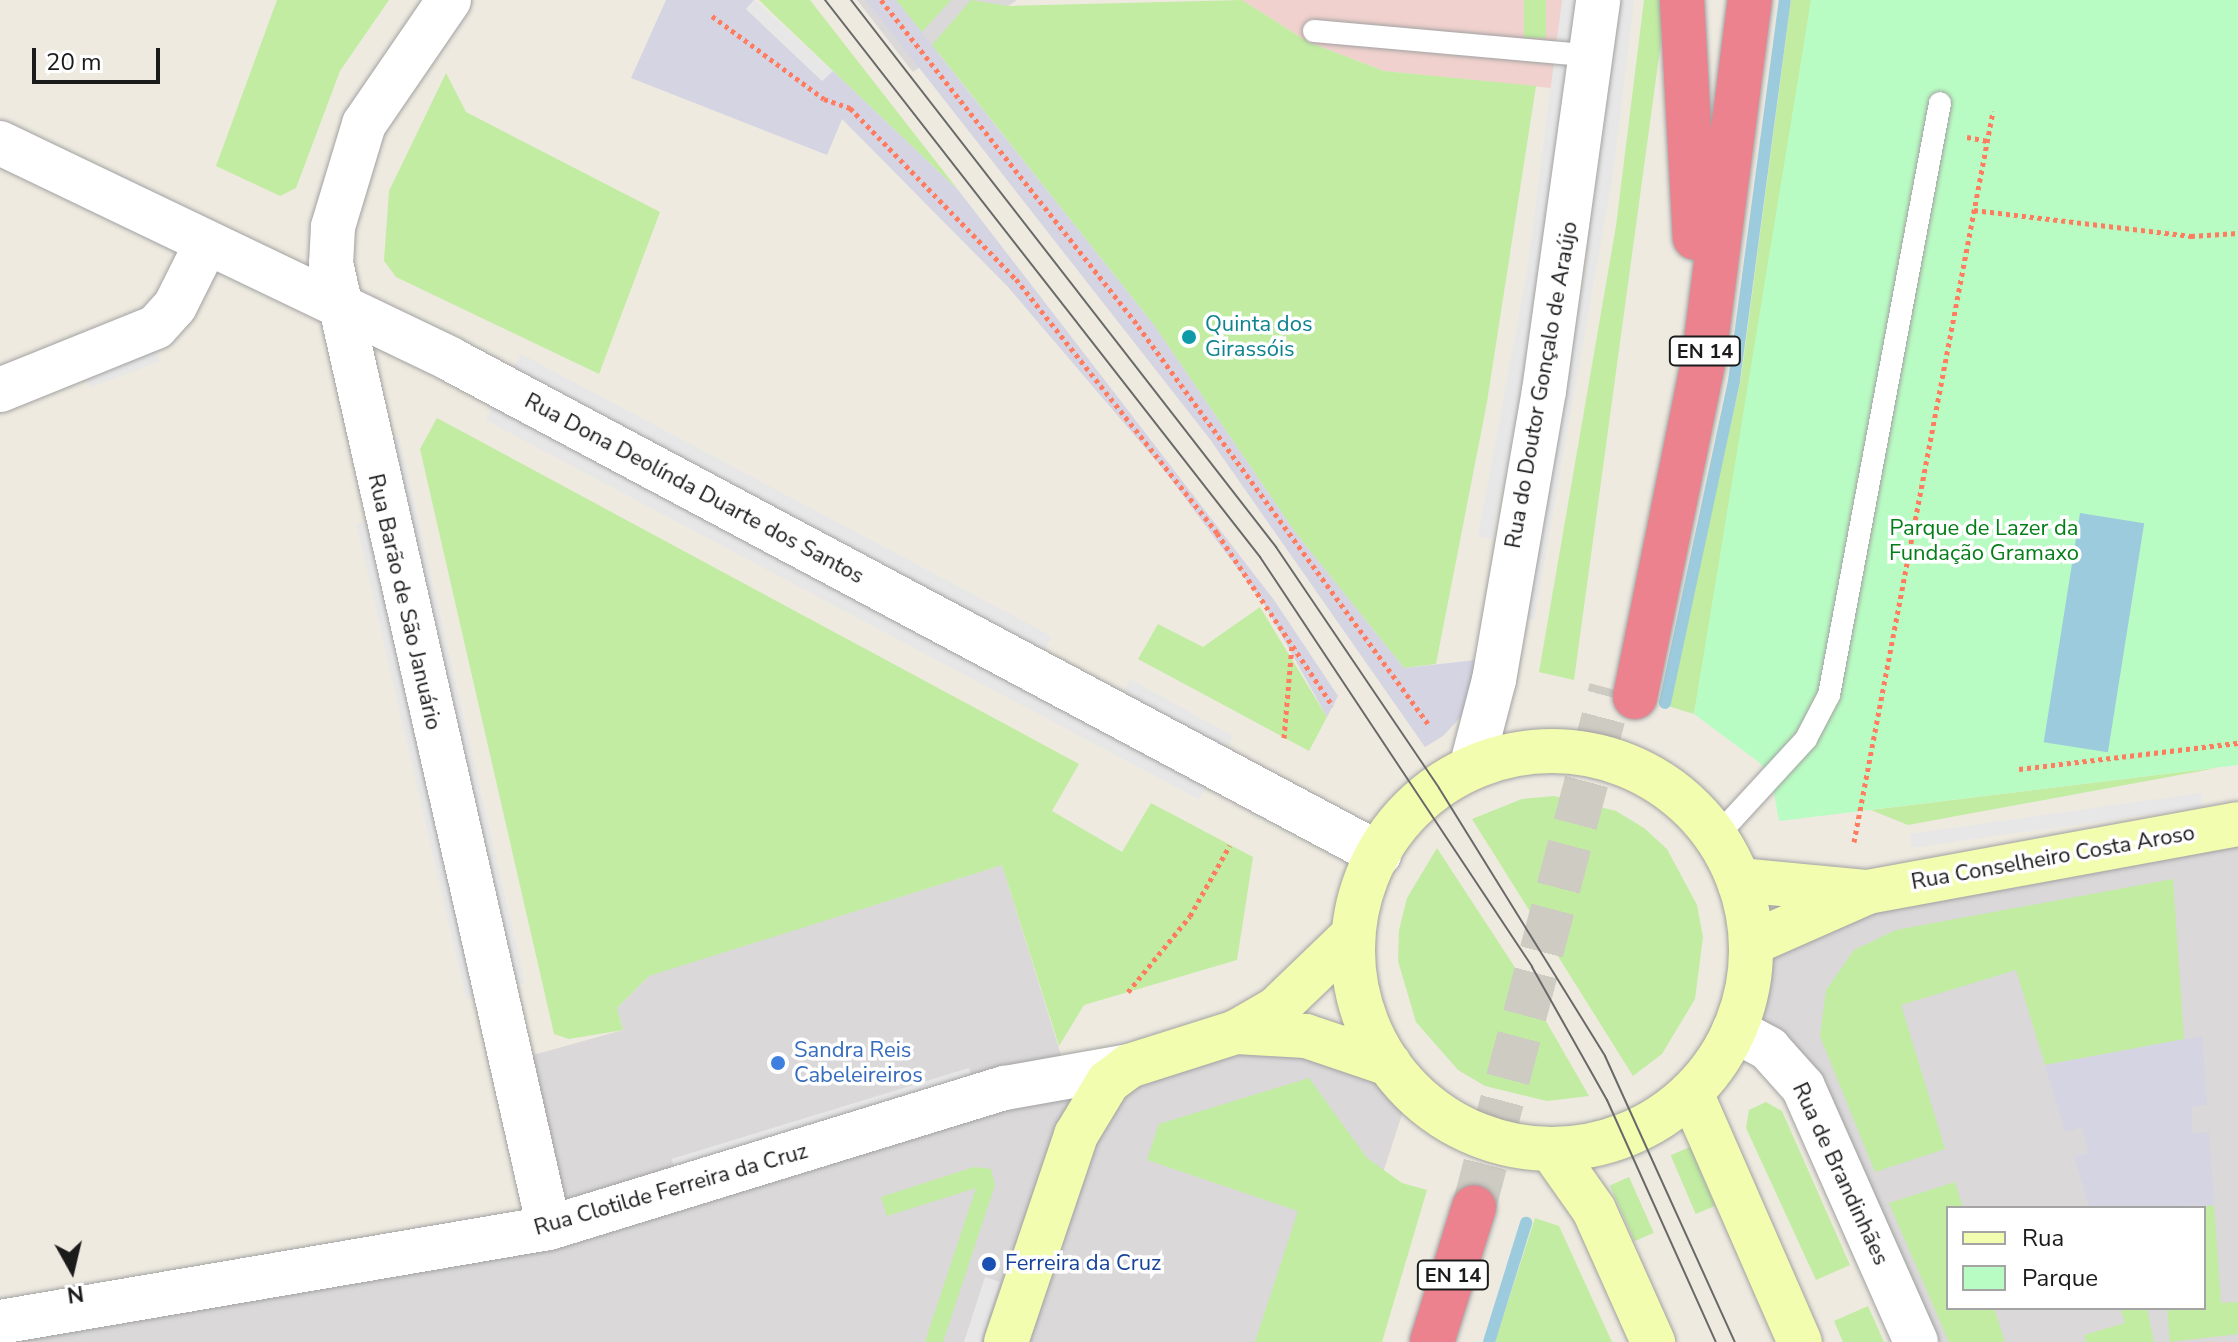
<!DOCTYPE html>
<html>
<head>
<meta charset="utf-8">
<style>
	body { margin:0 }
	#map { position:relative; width:2238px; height:1342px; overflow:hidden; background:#eeeae0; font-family:"Nunito Sans",sans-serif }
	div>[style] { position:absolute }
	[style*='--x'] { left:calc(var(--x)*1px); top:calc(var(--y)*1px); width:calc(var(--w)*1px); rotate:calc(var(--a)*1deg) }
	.residential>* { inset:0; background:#dad8d8 }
	.commercial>* { inset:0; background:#f0d1cd }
	.grass>* { inset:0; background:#c1eca2; transform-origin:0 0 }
	.park>* { inset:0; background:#b9fcc3 }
	.parking>* { inset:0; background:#e7e7e7; transform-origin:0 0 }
	.plaza>* { inset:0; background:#d5d4e3 }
	.water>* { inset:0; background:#9dcbde; transform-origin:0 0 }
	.stream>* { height:12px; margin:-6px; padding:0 6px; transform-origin:6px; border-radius:6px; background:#9dcbde }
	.highway-tunnel>* { height:44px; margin-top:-22px; transform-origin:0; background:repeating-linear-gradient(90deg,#cecbc2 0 44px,transparent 0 66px) }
	.path>* { height:5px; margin-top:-2.5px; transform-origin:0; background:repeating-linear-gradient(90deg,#ff7c60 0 4px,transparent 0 8px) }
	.roads { filter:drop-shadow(0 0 2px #a2a2a2) drop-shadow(0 0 2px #a2a2a2) }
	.lane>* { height:22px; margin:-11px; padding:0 11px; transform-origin:11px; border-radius:11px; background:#fff }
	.street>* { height:44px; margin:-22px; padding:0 22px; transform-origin:22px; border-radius:22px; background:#fff }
	.secondary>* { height:44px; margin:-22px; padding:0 22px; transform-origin:22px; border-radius:22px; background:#f3fdaf }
	.secondary>.ring { margin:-22px; padding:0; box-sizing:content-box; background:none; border:44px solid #f3fdaf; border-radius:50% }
	.highway>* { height:44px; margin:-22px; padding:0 22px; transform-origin:22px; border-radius:22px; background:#eb828e }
	.tram>* { height:2px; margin:-1px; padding:0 1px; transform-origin:1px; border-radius:1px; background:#696969 }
	.dots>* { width:22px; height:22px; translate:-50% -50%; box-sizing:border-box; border:4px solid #fff; border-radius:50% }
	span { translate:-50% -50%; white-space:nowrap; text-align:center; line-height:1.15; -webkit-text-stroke:7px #fff; paint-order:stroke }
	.shield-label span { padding:2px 6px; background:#fff; border:2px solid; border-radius:6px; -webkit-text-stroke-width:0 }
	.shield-label { font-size:20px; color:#1b1b1b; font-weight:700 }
	.culture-label { font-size:22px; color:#0d838f }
	.left { translate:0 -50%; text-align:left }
	.street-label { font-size:22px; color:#1b1b1b }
	.park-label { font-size:22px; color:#057e18 }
	.shop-label { font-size:22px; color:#366cbe }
	.transit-label { font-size:22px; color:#164399 }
	.legend { position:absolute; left:1946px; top:1206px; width:260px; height:104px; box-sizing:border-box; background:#fff; border:2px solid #a4a4a4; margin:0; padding:10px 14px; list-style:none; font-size:24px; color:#1b1b1b }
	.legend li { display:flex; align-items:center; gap:16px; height:40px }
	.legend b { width:40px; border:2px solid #a4a4a4 }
	.north { position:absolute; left:32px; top:1230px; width:80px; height:80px; -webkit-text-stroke:6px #fff; paint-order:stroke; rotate:172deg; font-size:22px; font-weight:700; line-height:32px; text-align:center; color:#1b1b1b }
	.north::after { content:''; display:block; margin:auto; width:28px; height:36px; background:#1b1b1b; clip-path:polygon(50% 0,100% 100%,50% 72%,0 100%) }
	.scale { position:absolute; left:32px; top:48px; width:128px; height:36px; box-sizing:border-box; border:4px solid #1b1b1b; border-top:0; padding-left:10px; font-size:24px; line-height:28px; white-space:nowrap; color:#1b1b1b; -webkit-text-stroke:6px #fff; paint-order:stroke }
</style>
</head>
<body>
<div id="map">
	<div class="residential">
		<div style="clip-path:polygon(857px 0,1017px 0,913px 72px)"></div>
		<div style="clip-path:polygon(evenodd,2238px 830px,2238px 1342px,1922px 1342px,1745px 1027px,1760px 948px,1853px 904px,2238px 830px,1948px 1208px,2204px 1208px,2204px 1308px,1948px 1308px,1948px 1208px)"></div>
		<div style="clip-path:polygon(1002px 865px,1066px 1071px,552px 1219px,515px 1060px,623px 1030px,617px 1008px,650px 975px)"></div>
		<div style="clip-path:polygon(1221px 1040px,1383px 1068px,1408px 1096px,1328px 1342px,1014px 1342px,1097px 1107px)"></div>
		<div style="clip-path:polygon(1102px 1076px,998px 1342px,0 1342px,414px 1251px)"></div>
	</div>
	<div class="commercial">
		<div style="clip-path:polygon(1242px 0,1592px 0,1581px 91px,1384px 71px,1308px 42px)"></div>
	</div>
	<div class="grass">
		<div style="clip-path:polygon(277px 0,389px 0,340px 71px,296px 188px,280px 196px,216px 166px)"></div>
		<div style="clip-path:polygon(759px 0,810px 0,959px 191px,833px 71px)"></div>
		<div style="clip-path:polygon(896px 0,951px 0,922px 32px)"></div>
		<div style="clip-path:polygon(971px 0,1008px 6px,1242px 0,1308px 42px,1384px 71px,1536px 86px,1487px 402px,1436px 664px,1404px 668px,1295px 532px,1154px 325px,932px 45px)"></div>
		<div style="left:1524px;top:0;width:22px;height:38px"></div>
		<div style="clip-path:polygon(1644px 0,1663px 0,1661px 42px,1574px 680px,1539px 672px,1616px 226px)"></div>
		<div style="clip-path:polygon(1791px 0,1811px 0,1804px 59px,1694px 714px,1668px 706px,1741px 378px)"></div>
		<div style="clip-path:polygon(446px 73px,466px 112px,660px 212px,599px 374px,396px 277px,384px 261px,389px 191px)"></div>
		<div style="clip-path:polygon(437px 418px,1079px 764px,1052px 811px,1122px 852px,1151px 803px,1253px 857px,1237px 960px,1084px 1005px,1059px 1046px,1002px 865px,649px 976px,617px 1008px,623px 1030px,569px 1039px,554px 1034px,420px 449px)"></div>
		<div style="clip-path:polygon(1260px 607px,1327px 717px,1309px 751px,1138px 659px,1158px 624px,1203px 647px)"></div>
		<div style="clip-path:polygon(2217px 768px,1908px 825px,1871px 810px,2198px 770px)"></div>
		<div style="clip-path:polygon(1554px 796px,1616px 811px,1644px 828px,1667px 849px,1697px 905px,1703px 937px,1695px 999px,1662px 1054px,1633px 1076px,1472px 819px,1522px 799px)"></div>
		<div style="clip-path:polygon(1437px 848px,1516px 969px,1589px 1096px,1547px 1101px,1485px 1086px,1458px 1070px,1416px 1022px,1398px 961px,1399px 930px,1407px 898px)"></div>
		<div style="clip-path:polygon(2173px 879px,2184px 1039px,2045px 1065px,2016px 970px,1901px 1005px,1945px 1149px,1875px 1172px,1820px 1036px,1826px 990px,1854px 950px,1896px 930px)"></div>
		<div style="clip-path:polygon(1309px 1078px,1367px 1158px,1402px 1183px,1427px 1190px,1382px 1342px,1255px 1342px,1298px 1211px,1147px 1160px,1159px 1124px)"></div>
		<div style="clip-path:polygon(1766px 1102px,1782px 1111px,1850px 1265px,1816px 1280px,1746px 1128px,1749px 1110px)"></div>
		<div style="left:1690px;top:1147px;width:64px;height:21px;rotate:67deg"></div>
		<div style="clip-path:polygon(974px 1167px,991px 1169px,995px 1185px,943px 1342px,925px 1342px,976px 1188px,887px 1216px,881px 1197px)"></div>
		<div style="left:1629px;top:1177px;width:61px;height:21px;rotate:66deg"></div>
		<div style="clip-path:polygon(1955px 1182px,1963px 1208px,1948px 1208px,1948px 1308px,1994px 1308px,2005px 1342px,1949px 1342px,1889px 1203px)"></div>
		<div style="clip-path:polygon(2214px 1205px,2221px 1303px,2238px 1302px,2238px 1334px,2170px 1342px,2167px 1308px,2204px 1308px,2204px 1208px,2198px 1208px)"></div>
		<div style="clip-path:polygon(1535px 1218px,1559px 1226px,1612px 1342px,1495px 1342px)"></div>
		<div style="clip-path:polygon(1868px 1306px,1884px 1342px,1843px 1342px,1834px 1321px)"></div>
		<div style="clip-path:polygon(2120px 1308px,2147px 1308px,2154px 1342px,2086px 1342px,2084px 1335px,2125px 1323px)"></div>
	</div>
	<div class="park">
		<div style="clip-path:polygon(1811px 0,2238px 0,2238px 765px,1779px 821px,1772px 782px,1760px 763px,1694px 714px)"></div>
	</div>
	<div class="parking">
		<div style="clip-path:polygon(754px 0,833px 71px,823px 82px,746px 8px)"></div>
		<div style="clip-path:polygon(1562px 0,1577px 0,1522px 388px,1492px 539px,1478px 536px,1527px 272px)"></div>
		<div style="clip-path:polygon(1620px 0,1634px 0,1613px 174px,1534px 620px,1520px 617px,1584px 282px)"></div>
		<div style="left:155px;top:348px;width:14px;height:74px;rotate:69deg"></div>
		<div style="left:521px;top:354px;width:601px;height:15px;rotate:28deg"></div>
		<div style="left:493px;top:407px;width:808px;height:15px;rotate:28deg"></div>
		<div style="left:399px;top:437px;width:560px;height:16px;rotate:77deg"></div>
		<div style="left:370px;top:520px;width:488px;height:14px;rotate:77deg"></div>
		<div style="left:1130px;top:679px;width:118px;height:15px;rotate:29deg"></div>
		<div style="left:2201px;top:793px;width:14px;height:294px;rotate:82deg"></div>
		<div style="left:969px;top:1068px;width:14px;height:311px;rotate:73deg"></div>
		<div style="left:985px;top:1277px;width:16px;height:69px;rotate:18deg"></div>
	</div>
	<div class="plaza">
		<div style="clip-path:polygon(666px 0,754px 0,746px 9px,822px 81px,833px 71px,959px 191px,1274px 600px,1338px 696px,1327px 717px,1264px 604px,1164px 470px,1008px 287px,842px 119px,827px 155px,631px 78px)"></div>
		<div style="clip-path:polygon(866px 0,896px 0,1154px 325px,1295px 532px,1404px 668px,1485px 659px,1471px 706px,1443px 736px,1425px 747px,1209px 438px)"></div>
		<div style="clip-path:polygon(2202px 1036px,2207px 1105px,2191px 1107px,2193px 1133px,2209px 1132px,2214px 1205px,2090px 1208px,2074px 1157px,2089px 1153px,2081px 1127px,2065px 1132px,2045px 1065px)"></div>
	</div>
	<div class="water">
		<div style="left:2080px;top:513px;width:65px;height:232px;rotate:9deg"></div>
	</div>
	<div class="stream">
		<div style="--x:1665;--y:703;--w:329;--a:-77.9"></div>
		<div style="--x:1734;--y:381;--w:384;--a:-82.4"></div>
		<div style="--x:1489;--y:1342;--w:125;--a:-72.7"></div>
	</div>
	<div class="highway-tunnel">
		<div style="--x:1474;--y:1207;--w:536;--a:-75.19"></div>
	</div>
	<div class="path">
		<div style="--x:881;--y:0;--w:415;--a:51.7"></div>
		<div style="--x:1138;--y:326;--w:492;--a:53.9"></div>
		<div style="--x:712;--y:16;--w:139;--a:36.5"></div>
		<div style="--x:824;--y:99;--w:28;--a:19"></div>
		<div style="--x:850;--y:108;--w:238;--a:45.9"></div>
		<div style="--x:1016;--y:279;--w:324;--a:51.6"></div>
		<div style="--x:1217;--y:533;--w:208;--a:56.2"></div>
		<div style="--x:1967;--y:137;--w:20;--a:11"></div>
		<div style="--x:1974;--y:210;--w:219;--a:6.8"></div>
		<div style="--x:2191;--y:236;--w:47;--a:-3.7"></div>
		<div style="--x:1284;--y:738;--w:94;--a:-85.1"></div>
		<div style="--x:2019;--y:769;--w:221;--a:-6.8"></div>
		<div style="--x:1854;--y:842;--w:744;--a:-79.23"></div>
		<div style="--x:1128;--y:992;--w:98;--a:-50.8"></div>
		<div style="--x:1190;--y:916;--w:81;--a:-60.6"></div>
	</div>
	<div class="roads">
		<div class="lane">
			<div style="--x:1314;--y:31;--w:279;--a:5.1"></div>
			<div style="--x:1716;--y:837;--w:133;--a:-47.4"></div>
			<div style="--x:1806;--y:739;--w:50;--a:-62.4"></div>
			<div style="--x:1829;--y:695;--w:602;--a:-79.38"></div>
		</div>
		<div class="street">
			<div style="--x:449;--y:0;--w:150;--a:124.4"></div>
			<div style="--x:364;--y:124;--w:108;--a:106.8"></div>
			<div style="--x:333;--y:227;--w:36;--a:93"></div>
			<div style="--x:331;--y:263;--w:989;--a:77.27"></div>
			<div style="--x:0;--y:143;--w:499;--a:25.6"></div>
			<div style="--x:450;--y:359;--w:1053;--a:28.05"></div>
			<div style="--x:0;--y:390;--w:168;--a:-22"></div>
			<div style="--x:156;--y:327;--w:28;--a:-48"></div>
			<div style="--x:175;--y:306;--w:67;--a:-63.4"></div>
			<div style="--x:1471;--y:768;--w:91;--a:-75.4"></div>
			<div style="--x:1494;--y:680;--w:293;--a:-80.2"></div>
			<div style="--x:1544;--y:391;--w:395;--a:-82.1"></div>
			<div style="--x:1734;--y:1030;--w:40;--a:28"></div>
			<div style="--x:1769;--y:1049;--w:51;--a:48.2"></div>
			<div style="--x:1803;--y:1087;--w:279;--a:66.1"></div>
			<div style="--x:0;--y:1322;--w:557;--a:-9.72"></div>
			<div style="--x:549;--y:1228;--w:477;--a:-17.1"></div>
			<div style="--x:1005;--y:1088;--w:126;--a:-10.1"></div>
		</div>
		<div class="secondary">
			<div class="ring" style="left:1353px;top:751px;width:354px;height:354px"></div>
			<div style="--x:1739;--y:880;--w:127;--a:5.4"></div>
			<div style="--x:1752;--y:943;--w:127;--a:-23.7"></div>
			<div style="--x:1868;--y:892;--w:376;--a:-10.4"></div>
			<div style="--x:1236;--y:1032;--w:70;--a:3.3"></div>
			<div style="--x:1306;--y:1036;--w:88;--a:18.6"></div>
			<div style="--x:1691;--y:1093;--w:272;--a:66.4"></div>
			<div style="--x:1551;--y:1149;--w:75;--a:54.8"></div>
			<div style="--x:1594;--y:1210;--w:145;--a:65.9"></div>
			<div style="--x:1006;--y:1342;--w:219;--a:-71.3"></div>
			<div style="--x:1076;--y:1135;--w:62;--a:-58.9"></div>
			<div style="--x:1108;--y:1082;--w:26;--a:-37"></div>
			<div style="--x:1129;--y:1066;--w:112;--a:-17.6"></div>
			<div style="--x:1236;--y:1032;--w:46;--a:-29.9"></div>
			<div style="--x:1276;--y:1009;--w:107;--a:-43.9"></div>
		</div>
		<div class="highway">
			<div style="--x:1682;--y:0;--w:238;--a:86.9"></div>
			<div style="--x:1635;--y:697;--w:347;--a:-78.5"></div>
			<div style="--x:1704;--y:357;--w:360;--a:-82.7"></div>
			<div style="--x:1432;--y:1342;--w:141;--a:-72.7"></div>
		</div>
	</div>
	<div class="tram">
		<div style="--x:825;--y:0;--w:707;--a:52.01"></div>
		<div style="--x:1260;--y:557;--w:492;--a:56.4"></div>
		<div style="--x:1532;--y:967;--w:153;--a:60.6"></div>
		<div style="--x:1607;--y:1100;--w:265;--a:65.8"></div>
		<div style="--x:851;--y:0;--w:693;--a:52.15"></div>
		<div style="--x:1276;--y:547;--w:291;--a:55.9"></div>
		<div style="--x:1439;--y:788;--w:315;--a:58.2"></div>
		<div style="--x:1605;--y:1056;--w:314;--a:65.6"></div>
	</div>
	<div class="dots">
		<div style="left:1189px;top:337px;background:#0f9aa8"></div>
		<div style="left:778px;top:1063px;background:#3f7fe0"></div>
		<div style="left:989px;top:1264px;background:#1a4fb4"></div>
	</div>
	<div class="shield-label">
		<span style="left:1705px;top:351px">EN 14</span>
		<span style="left:1453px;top:1275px">EN 14</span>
	</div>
	<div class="culture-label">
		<span class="left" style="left:1205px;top:337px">Quinta dos<br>Girassóis</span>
	</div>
	<div class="street-label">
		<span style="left:1542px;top:385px;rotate:-80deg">Rua do Doutor Gonçalo de Araújo</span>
		<span style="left:694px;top:489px;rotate:28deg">Rua Dona Deolínda Duarte dos Santos</span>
		<span style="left:404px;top:602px;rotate:77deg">Rua Barão de São Januário</span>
		<span style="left:2053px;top:858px;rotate:-10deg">Rua Conselheiro Costa Aroso</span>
		<span style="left:1840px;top:1174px;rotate:65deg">Rua de Brandinhães</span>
		<span style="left:671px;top:1190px;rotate:-16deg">Rua Clotilde Ferreira da Cruz</span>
	</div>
	<div class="park-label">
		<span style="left:1984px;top:541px">Parque de Lazer da<br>Fundação Gramaxo</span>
	</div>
	<div class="shop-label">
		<span class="left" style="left:794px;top:1063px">Sandra Reis<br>Cabeleireiros</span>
	</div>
	<div class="transit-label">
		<span class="left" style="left:1005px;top:1264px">Ferreira da Cruz</span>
	</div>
	<ul class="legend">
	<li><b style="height:10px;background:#f3fdaf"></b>Rua</li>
	<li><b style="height:22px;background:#b9fcc3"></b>Parque</li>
	</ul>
	<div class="north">N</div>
	<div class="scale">20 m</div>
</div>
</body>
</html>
